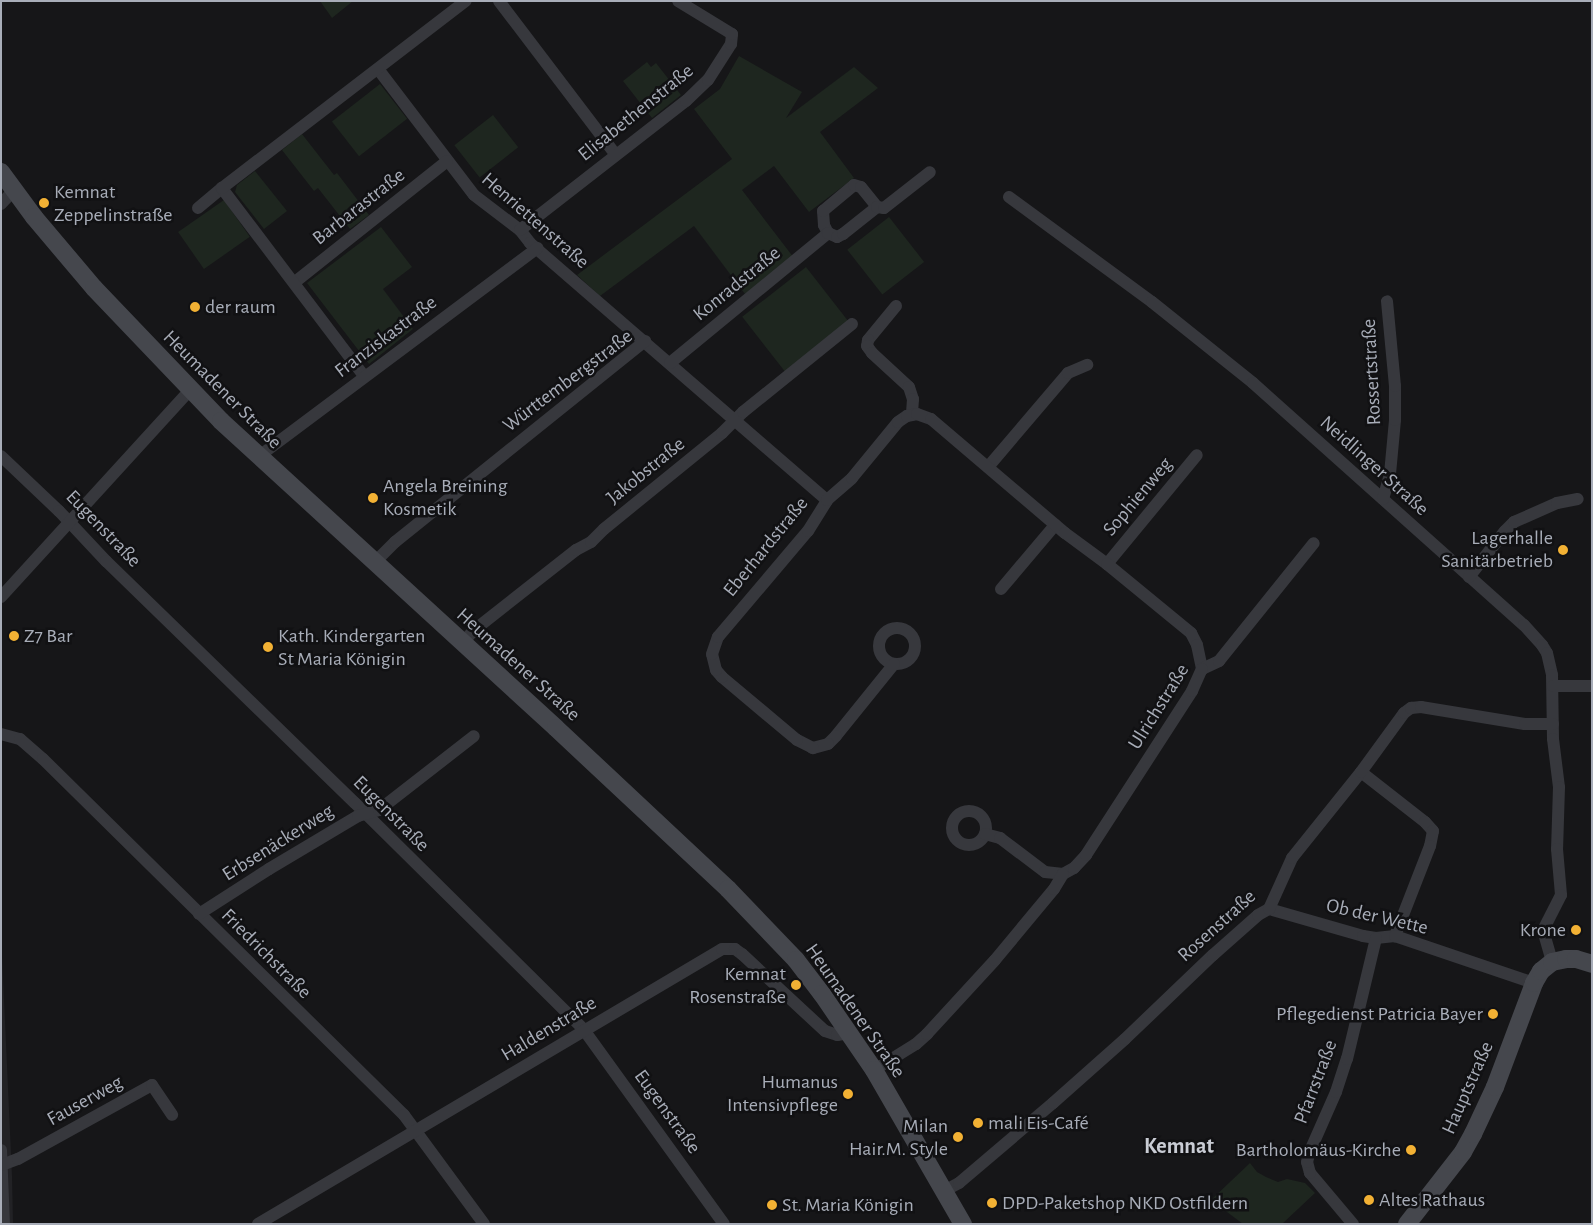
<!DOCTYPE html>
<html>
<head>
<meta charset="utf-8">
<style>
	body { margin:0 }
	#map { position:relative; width:1593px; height:1225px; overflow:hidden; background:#161618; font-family:"Alegreya Sans",sans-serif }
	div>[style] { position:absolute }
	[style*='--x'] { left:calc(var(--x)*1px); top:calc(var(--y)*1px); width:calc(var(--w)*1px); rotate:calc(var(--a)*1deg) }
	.built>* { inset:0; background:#222225 }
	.green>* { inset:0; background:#1e261f; transform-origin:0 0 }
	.minor>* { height:12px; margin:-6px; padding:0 6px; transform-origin:6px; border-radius:6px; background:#37383d }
	.minor>.ring { margin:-6px; padding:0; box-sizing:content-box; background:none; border:12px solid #37383d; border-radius:50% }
	.secondary>* { height:18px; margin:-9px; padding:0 9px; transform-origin:9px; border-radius:9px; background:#45474d }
	.dots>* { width:14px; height:14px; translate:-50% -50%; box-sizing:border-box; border:2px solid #111113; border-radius:50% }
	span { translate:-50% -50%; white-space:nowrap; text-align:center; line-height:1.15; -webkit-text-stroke:5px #111113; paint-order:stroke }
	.street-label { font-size:20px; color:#a8adb8 }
	.poi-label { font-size:20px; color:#a8adb8 }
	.left { translate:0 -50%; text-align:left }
	.right { translate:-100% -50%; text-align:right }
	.quarter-label { font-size:22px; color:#c9ccd4; font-weight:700 }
	.frame { position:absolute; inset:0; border:2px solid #a8adb8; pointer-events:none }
</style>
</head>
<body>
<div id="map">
	<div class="built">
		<div style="clip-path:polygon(1px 933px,12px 1176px,13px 1224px,1px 1224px)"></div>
	</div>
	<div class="green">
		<div style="clip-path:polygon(320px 1px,353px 1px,332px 18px)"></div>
		<div style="clip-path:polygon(739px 56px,802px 92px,786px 118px,854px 67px,878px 88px,820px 132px,854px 178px,809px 212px,774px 166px,742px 190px,794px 258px,745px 294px,694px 226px,600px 296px,577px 275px,732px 159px,694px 109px,720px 89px)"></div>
		<div style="clip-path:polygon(647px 62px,651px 67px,656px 63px,681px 95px,652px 118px,623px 81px)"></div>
		<div style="left:380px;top:84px;width:44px;height:61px;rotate:52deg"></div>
		<div style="left:493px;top:115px;width:41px;height:49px;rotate:52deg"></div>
		<div style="clip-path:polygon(302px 134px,334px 175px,337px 173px,369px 215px,350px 229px,318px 188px,314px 191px,282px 150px)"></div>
		<div style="clip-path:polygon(255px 171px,287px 211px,264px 229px,235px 192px,237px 185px)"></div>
		<div style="left:224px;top:200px;width:45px;height:56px;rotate:55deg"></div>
		<div style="left:889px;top:217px;width:57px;height:53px;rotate:52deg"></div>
		<div style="clip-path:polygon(381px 227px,412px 267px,383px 289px,413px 329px,369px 364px,307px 283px)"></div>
		<div style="left:806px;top:267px;width:70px;height:81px;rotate:52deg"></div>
		<div style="clip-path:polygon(1250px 1163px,1257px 1172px,1266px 1177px,1278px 1182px,1287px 1179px,1305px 1183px,1315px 1193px,1282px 1224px,1243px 1224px,1211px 1200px)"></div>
	</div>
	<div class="minor">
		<div style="--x:499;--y:1;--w:192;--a:52.8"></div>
		<div style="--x:378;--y:69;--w:158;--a:52.7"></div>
		<div style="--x:474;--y:195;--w:58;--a:37.3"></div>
		<div style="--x:520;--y:230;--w:16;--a:52"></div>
		<div style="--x:530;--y:243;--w:393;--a:40.9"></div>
		<div style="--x:1009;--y:197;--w:177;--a:36.3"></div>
		<div style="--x:1152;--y:302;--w:129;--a:38.7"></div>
		<div style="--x:1253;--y:383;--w:363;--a:41.8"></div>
		<div style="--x:1524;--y:625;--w:27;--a:48"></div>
		<div style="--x:1542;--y:645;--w:9;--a:58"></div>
		<div style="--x:1547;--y:653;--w:23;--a:77"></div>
		<div style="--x:1552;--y:675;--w:64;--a:89.1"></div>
		<div style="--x:1553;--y:739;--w:48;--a:82.9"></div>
		<div style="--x:1559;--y:787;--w:62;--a:91.8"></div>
		<div style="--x:1557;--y:849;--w:46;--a:85"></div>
		<div style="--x:1561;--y:895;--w:39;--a:117"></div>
		<div style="--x:1543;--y:930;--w:33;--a:74"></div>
		<div style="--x:1;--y:204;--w:19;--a:-47"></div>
		<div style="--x:198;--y:208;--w:31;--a:-40"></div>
		<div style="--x:520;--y:230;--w:210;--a:-37.9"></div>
		<div style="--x:686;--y:101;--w:30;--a:-44"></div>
		<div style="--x:708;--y:80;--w:43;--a:-57.4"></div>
		<div style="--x:731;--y:44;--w:10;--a:-84"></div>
		<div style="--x:732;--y:34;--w:63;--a:-148.6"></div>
		<div style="--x:828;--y:233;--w:9;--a:-117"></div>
		<div style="--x:824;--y:225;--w:14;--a:-94"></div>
		<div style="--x:823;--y:211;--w:40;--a:-40"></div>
		<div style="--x:854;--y:185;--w:7;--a:16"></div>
		<div style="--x:861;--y:187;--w:26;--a:51"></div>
		<div style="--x:295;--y:282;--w:194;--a:-38.5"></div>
		<div style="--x:896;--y:306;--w:44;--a:129.5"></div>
		<div style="--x:868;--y:340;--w:6;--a:99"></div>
		<div style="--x:867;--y:346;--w:9;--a:54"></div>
		<div style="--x:872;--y:353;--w:50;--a:42.6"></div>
		<div style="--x:909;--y:387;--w:13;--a:72"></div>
		<div style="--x:913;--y:399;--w:16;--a:94"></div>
		<div style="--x:670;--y:363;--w:205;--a:-39.4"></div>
		<div style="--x:828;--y:233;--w:10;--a:24"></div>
		<div style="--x:837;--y:237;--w:7;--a:-27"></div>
		<div style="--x:843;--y:234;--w:43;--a:-38.5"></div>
		<div style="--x:877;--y:207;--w:7;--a:8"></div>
		<div style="--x:884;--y:208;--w:58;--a:-38"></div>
		<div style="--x:364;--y:376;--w:236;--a:-127.1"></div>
		<div style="--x:222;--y:188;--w:307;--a:-37.5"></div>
		<div style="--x:1;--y:456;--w:80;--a:43.5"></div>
		<div style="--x:59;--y:511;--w:69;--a:46.8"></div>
		<div style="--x:106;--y:561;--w:347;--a:44.2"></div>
		<div style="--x:355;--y:803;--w:322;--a:44.7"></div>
		<div style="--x:584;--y:1030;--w:239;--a:54.2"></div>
		<div style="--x:258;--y:457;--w:349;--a:-36.8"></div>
		<div style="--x:988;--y:467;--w:123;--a:-49.6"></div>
		<div style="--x:1068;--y:373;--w:21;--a:-23"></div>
		<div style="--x:1383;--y:499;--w:26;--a:-74"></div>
		<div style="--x:1390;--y:474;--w:54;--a:-84.7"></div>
		<div style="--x:1395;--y:420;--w:34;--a:-90"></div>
		<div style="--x:1395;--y:386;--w:85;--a:-95.4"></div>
		<div style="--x:374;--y:563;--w:30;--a:-45"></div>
		<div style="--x:395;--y:542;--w:321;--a:-38.8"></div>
		<div style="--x:1107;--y:564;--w:141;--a:-50.5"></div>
		<div style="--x:1469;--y:577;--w:58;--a:-52"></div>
		<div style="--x:1505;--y:531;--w:13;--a:-45"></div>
		<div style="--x:1514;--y:522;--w:47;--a:-23.8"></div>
		<div style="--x:1557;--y:503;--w:21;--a:-11"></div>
		<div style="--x:1001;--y:589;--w:84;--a:-49.8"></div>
		<div style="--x:1;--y:597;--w:280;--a:-47.6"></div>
		<div class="ring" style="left:879px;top:628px;width:24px;height:24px"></div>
		<div style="--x:462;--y:643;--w:16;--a:-47"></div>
		<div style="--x:473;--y:631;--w:131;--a:-38.2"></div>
		<div style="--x:576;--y:550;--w:17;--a:-28"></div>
		<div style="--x:591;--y:542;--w:18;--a:-45"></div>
		<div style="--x:604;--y:529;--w:152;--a:-39.1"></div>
		<div style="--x:722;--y:433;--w:30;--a:-45"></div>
		<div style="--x:743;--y:412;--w:140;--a:-38.9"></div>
		<div style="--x:894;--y:664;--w:92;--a:128.9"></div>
		<div style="--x:836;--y:736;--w:11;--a:135"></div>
		<div style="--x:828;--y:744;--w:16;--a:165"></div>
		<div style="--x:813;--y:748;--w:18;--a:-153"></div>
		<div style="--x:797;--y:740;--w:98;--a:-140"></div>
		<div style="--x:722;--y:677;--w:9;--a:-131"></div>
		<div style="--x:716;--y:670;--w:16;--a:-104"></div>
		<div style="--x:712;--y:654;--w:18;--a:-71"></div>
		<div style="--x:718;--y:637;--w:139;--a:-49.7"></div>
		<div style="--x:808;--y:531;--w:36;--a:-58"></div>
		<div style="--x:827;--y:500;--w:33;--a:-41"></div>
		<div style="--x:852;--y:478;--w:72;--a:-50.6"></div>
		<div style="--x:898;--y:422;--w:11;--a:-34"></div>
		<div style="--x:907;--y:416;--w:10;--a:-11"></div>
		<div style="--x:917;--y:414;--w:15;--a:20"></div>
		<div style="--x:931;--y:419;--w:176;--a:40.4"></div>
		<div style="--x:1065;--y:533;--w:52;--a:36.4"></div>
		<div style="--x:1107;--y:564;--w:109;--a:39.4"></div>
		<div style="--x:1191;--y:633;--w:13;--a:63"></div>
		<div style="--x:1197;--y:645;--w:25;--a:78"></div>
		<div style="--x:1202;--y:669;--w:19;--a:-25"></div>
		<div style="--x:1219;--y:661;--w:151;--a:-51.2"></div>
		<div style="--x:1553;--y:686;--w:39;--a:0"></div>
		<div style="--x:1;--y:734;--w:20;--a:15"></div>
		<div style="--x:20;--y:739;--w:30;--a:41"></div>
		<div style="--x:43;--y:759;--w:507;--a:44.6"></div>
		<div style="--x:404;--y:1115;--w:135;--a:53.7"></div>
		<div style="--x:1361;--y:772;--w:81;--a:38"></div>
		<div style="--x:1425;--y:822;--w:12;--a:48"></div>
		<div style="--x:1433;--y:831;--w:15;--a:101"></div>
		<div style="--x:1430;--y:846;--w:97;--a:111.3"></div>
		<div class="ring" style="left:952px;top:811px;width:22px;height:22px"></div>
		<div style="--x:985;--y:834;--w:16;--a:15"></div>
		<div style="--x:1000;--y:838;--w:56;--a:37.1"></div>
		<div style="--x:1045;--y:872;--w:18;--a:6"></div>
		<div style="--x:1063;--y:874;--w:13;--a:-29"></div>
		<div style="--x:1074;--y:868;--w:18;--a:-47"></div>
		<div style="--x:1086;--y:855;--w:195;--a:-57.1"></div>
		<div style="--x:1192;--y:691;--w:24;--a:-66"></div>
		<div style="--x:1269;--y:909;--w:98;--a:16"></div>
		<div style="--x:1363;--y:936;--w:13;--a:9"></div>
		<div style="--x:1376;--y:938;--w:19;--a:-6"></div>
		<div style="--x:1395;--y:936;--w:147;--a:18.7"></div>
		<div style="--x:199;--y:914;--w:83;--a:-32.7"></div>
		<div style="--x:269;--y:869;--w:104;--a:-30.8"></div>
		<div style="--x:358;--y:816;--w:22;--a:-16"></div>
		<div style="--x:379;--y:810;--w:120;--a:-37.9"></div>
		<div style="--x:874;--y:1070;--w:49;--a:-31.8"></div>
		<div style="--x:916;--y:1044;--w:15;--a:-42"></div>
		<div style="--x:927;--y:1034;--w:100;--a:-47.4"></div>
		<div style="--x:995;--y:960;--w:92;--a:-50.3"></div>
		<div style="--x:1054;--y:889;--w:17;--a:-59"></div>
		<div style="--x:1;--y:1150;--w:74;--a:87.7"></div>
		<div style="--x:2;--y:1165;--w:17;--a:-21"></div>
		<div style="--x:18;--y:1159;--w:153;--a:-28.9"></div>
		<div style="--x:152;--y:1085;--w:36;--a:56"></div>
		<div style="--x:944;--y:1191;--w:17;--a:-28"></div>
		<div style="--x:959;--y:1183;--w:123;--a:-40.4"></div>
		<div style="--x:1053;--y:1103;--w:96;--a:-41.6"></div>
		<div style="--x:1125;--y:1039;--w:122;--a:-43.7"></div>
		<div style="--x:1213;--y:955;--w:60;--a:-41.6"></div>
		<div style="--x:1258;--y:915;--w:13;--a:-29"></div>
		<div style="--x:1269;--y:909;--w:56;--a:-65.7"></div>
		<div style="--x:1292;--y:858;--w:110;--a:-51.3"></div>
		<div style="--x:1361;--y:772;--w:73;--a:-53.9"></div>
		<div style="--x:1404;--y:713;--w:9;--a:-36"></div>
		<div style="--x:1411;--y:708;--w:10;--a:-6"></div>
		<div style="--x:1421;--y:707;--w:105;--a:9.3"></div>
		<div style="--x:1525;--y:724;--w:28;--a:0"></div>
		<div style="--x:258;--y:1224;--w:539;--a:-30.65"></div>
		<div style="--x:722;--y:949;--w:13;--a:0"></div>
		<div style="--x:735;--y:949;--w:9;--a:36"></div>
		<div style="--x:742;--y:954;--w:113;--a:42.9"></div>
		<div style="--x:825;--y:1031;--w:13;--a:18"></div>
		<div style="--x:837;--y:1035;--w:13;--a:-9"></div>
		<div style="--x:1353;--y:1224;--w:67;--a:-130.1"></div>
		<div style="--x:1310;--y:1173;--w:11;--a:-105"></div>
		<div style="--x:1307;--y:1162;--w:11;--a:-75"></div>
		<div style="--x:1310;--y:1151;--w:64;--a:-66.2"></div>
		<div style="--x:1336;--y:1092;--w:35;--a:-72"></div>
		<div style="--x:1347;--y:1059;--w:124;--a:-76.5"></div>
	</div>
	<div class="secondary">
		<div style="--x:1;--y:172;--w:56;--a:53.7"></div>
		<div style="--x:34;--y:217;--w:93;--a:49.8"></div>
		<div style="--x:94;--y:288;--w:184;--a:46.3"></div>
		<div style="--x:221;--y:421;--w:454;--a:42.5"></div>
		<div style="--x:556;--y:728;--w:236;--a:43.1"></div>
		<div style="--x:728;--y:889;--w:98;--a:46.2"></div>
		<div style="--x:796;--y:960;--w:43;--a:52.6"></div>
		<div style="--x:822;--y:994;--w:92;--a:55.6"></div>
		<div style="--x:874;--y:1070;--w:178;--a:60"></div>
		<div style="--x:1407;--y:1224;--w:91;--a:-52.1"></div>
		<div style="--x:1463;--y:1152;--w:21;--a:-61"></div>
		<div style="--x:1473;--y:1134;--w:52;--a:-64.9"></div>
		<div style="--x:1495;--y:1087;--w:111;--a:-69.4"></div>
		<div style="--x:1534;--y:983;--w:14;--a:-60"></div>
		<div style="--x:1541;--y:971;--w:14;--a:-39"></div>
		<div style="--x:1552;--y:962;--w:14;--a:-12"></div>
		<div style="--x:1566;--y:959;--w:10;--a:0"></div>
		<div style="--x:1576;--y:959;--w:17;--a:17"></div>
	</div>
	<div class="dots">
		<div style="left:44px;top:203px;background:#f2b134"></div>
		<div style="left:195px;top:307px;background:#f2b134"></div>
		<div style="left:373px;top:498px;background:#f2b134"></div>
		<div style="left:1563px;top:550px;background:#f2b134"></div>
		<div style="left:14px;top:636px;background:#f2b134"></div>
		<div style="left:268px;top:647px;background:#f2b134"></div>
		<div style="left:1576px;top:930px;background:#f2b134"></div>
		<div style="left:796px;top:985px;background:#f2b134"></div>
		<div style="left:1493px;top:1014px;background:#f2b134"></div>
		<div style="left:848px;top:1094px;background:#f2b134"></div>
		<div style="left:978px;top:1123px;background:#f2b134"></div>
		<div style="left:958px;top:1137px;background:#f2b134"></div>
		<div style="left:1411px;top:1150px;background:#f2b134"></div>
		<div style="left:1369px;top:1200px;background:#f2b134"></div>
		<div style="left:992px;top:1203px;background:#f2b134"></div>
		<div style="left:772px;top:1205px;background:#f2b134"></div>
	</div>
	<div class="street-label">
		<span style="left:636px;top:113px;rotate:-39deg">Elisabethenstraße</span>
		<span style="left:359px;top:207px;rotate:-38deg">Barbarastraße</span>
		<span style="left:535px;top:221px;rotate:41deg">Henriettenstraße</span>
		<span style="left:737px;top:284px;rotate:-39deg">Konradstraße</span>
		<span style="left:386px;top:337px;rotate:-37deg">Franziskastraße</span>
		<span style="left:1372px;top:372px;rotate:-93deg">Rossertstraße</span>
		<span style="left:568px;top:381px;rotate:-37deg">Württembergstraße</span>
		<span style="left:222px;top:390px;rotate:45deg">Heumadener Straße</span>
		<span style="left:1374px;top:466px;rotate:42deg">Neidlinger Straße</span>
		<span style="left:646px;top:471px;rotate:-39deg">Jakobstraße</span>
		<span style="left:1138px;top:497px;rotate:-50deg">Sophienweg</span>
		<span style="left:103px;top:529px;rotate:46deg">Eugenstraße</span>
		<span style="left:766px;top:547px;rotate:-51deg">Eberhardstraße</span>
		<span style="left:518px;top:665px;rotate:42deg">Heumadener Straße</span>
		<span style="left:1159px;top:707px;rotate:-58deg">Ulrichstraße</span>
		<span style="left:391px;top:814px;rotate:45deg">Eugenstraße</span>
		<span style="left:278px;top:843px;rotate:-32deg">Erbsenäckerweg</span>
		<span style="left:1377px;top:917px;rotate:13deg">Ob der Wette</span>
		<span style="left:1217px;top:926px;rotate:-42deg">Rosenstraße</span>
		<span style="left:266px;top:954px;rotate:45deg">Friedrichstraße</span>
		<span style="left:855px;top:1011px;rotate:55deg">Heumadener Straße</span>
		<span style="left:549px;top:1029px;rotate:-31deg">Haldenstraße</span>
		<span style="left:1316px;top:1082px;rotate:-69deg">Pfarrstraße</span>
		<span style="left:1468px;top:1088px;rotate:-66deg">Hauptstraße</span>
		<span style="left:85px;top:1101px;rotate:-29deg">Fauserweg</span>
		<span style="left:667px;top:1112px;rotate:54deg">Eugenstraße</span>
	</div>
	<div class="poi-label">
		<span class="left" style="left:54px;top:204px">Kemnat<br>Zeppelinstraße</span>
		<span class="left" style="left:205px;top:307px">der raum</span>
		<span class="left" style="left:383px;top:498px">Angela Breining<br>Kosmetik</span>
		<span class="right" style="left:1553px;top:550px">Lagerhalle<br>Sanitärbetrieb</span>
		<span class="left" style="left:24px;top:636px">Z7 Bar</span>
		<span class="left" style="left:278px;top:648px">Kath. Kindergarten<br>St Maria Königin</span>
		<span class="right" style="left:1566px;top:930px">Krone</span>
		<span class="right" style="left:786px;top:986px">Kemnat<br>Rosenstraße</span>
		<span class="right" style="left:1483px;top:1014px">Pflegedienst Patricia Bayer</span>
		<span class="right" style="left:838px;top:1094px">Humanus<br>Intensivpflege</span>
		<span class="left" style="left:988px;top:1123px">mali Eis-Café</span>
		<span class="right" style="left:948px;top:1138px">Milan<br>Hair.M. Style</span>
		<span class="right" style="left:1401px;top:1150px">Bartholomäus-Kirche</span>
		<span class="left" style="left:1379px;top:1200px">Altes Rathaus</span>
		<span class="left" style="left:1002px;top:1203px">DPD-Paketshop NKD Ostfildern</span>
		<span class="left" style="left:782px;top:1205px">St. Maria Königin</span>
	</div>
	<div class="quarter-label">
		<span style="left:1179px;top:1147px">Kemnat</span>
	</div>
	<div class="frame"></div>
</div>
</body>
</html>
